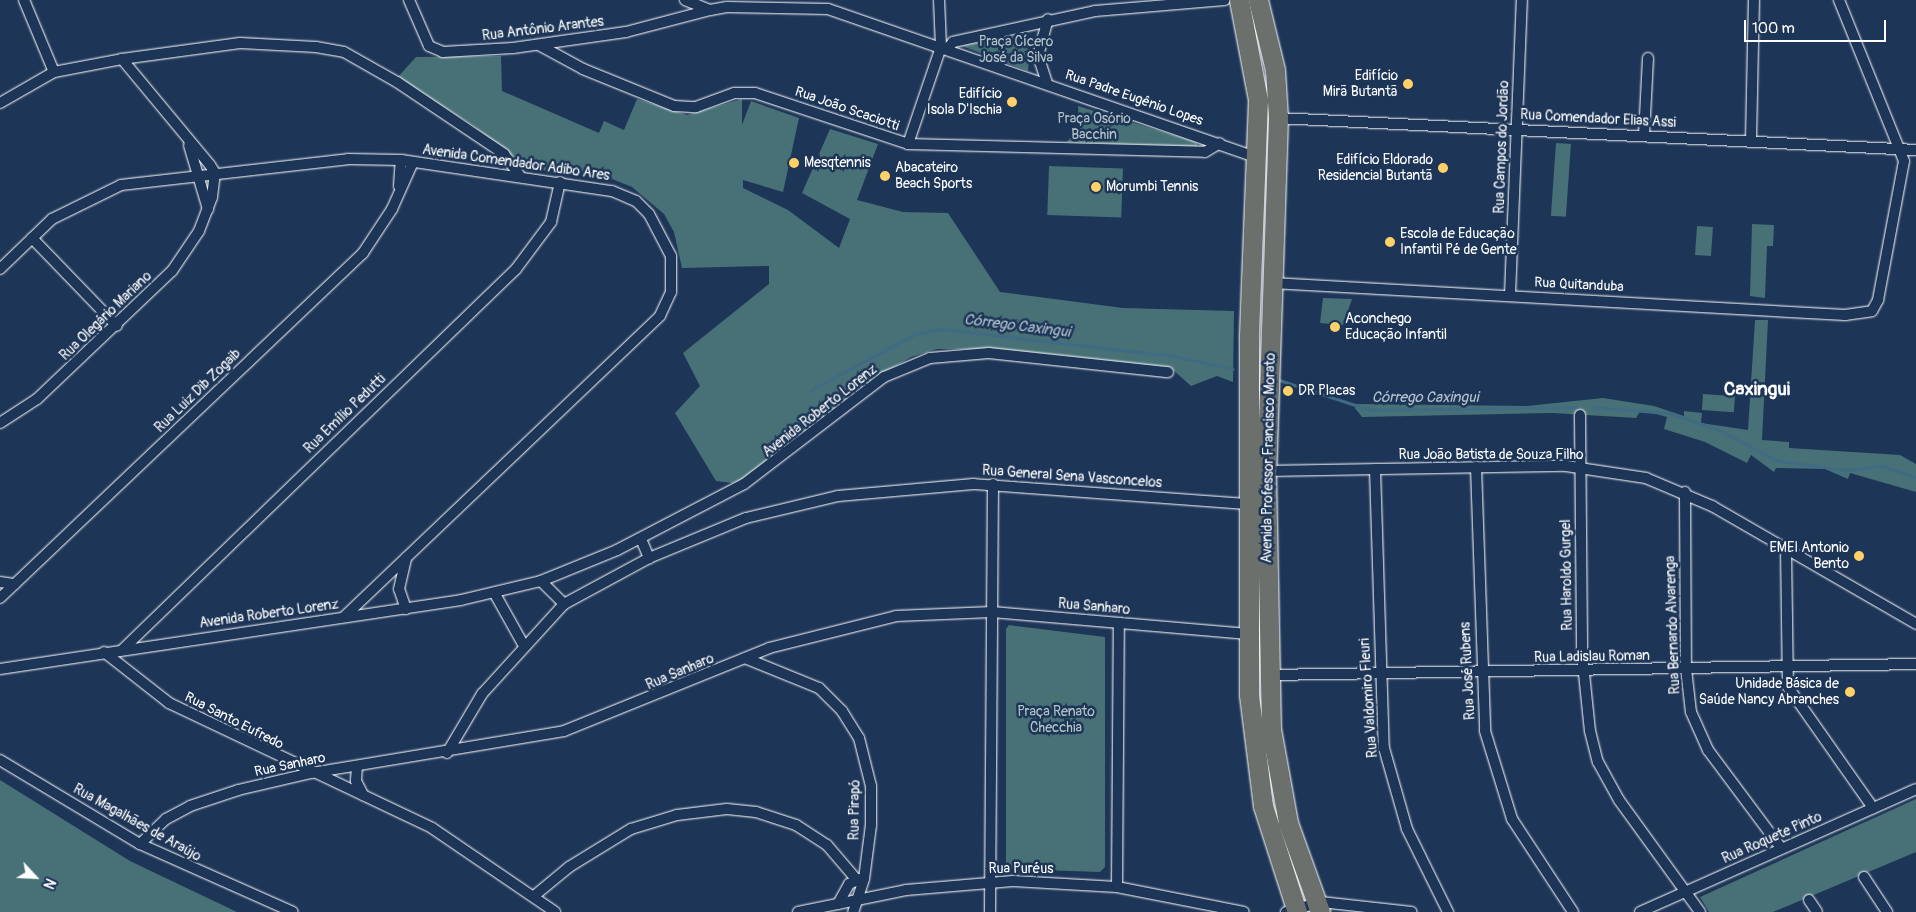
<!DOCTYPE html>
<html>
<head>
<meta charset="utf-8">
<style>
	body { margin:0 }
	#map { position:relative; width:1916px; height:912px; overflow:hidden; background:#1d3557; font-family:Pangolin,sans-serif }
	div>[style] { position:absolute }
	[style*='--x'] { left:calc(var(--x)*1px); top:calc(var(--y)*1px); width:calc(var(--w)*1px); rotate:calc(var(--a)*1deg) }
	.green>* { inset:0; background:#477176; transform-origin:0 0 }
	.stream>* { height:3px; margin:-1.5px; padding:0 1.5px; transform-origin:1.5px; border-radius:1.5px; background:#406b84 }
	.roads { filter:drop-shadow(0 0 1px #fff) drop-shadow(0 0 1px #fff) }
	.street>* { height:10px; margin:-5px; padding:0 5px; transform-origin:5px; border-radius:5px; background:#1d3557 }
	.highway>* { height:19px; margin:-9.5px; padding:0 9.5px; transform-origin:9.5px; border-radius:9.5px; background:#6b706d }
	.dots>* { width:14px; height:14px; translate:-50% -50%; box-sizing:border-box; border:2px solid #1d3557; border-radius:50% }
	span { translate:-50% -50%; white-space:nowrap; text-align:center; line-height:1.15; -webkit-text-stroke:5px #1d3557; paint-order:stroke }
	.street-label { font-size:14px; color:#fff }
	.park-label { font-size:14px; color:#b5c6c8 }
	.poi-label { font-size:14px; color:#fff }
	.right { translate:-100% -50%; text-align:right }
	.left { translate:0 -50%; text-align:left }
	.water-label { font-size:15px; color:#b3c4ce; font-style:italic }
	.district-label { font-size:19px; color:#fff; font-weight:700 }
	.north { position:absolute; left:10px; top:852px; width:50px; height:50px; -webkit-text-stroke:4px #1d3557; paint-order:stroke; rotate:115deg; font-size:14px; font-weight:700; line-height:20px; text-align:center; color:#fff }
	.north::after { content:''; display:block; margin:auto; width:18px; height:22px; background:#fff; clip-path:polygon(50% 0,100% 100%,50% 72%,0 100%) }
	.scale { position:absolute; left:1744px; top:20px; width:142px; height:22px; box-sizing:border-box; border:2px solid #fff; border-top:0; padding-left:6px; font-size:15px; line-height:18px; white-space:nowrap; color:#fff; -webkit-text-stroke:4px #1d3557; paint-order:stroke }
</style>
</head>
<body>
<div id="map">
	<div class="green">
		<div style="clip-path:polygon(1027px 33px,1031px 39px,1028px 71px,962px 46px)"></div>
		<div style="clip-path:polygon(501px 56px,502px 91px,599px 133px,604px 121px,624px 130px,637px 99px,687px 115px,742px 99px,742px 125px,751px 101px,799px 118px,783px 192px,743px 180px,743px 188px,788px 210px,839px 248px,850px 219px,802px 193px,830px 129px,878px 144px,857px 200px,903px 212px,948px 213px,1000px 292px,1123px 308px,1234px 311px,1233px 382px,1217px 376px,1191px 386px,1172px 369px,988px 349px,937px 349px,911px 357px,860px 387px,754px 475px,733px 483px,716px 481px,675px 413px,700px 386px,683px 353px,769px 284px,769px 266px,682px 268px,674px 232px,664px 214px,632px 187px,612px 179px,525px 168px,473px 125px,397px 78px,416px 57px)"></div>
		<div style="clip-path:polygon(1078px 106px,1196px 142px,1198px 147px,1067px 142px,1079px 126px)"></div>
		<div style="left:1556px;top:143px;width:15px;height:73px;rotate:4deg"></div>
		<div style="left:1049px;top:166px;width:74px;height:49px;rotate:2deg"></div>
		<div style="clip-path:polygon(1752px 224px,1774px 225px,1773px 246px,1767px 246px,1765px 298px,1750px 296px)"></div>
		<div style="left:1697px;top:226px;width:16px;height:29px;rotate:4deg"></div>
		<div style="clip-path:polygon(1323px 298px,1352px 299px,1343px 325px,1320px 323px)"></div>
		<div style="clip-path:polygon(1755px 320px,1768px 320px,1762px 440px,1789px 442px,1789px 448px,1900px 455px,1916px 464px,1916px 492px,1850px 473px,1848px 479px,1825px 469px,1776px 468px,1774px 472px,1751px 455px,1747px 463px,1705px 442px,1664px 429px,1667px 417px,1641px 410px,1636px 418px,1553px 413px,1362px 417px,1355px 408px,1356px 404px,1527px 406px,1603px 398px,1654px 406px,1684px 416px,1684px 411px,1702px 413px,1701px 423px,1748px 430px)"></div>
		<div style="left:1703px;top:394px;width:32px;height:16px;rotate:4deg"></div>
		<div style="clip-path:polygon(1009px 625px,1105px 637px,1105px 867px,1100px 872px,1006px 869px,1006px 629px)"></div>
		<div style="clip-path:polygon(0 780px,130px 861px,237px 912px,0 912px)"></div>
		<div style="clip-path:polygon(1916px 799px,1916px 852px,1773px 912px,1709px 912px,1700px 897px)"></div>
	</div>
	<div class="stream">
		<div style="--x:1279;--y:380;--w:96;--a:18.2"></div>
		<div style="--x:1370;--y:410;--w:206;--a:-0.8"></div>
		<div style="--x:811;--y:390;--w:118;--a:-28.3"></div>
		<div style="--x:915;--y:334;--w:26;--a:-11"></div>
		<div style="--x:941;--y:329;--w:234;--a:6.6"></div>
		<div style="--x:1173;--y:356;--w:61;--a:12.2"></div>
		<div style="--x:1591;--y:407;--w:78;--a:4.4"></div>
		<div style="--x:1669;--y:413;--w:51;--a:18.4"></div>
		<div style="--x:1717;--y:429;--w:69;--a:27.7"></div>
		<div style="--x:1778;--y:461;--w:69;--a:7.5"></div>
		<div style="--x:1846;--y:470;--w:36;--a:-6"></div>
		<div style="--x:1882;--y:466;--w:36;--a:19"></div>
	</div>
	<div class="roads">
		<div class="street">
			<div style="--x:24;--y:0;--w:78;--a:67.4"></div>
			<div style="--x:409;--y:0;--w:50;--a:66.5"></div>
			<div style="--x:429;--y:46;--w:15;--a:23"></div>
			<div style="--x:443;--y:52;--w:70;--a:-3.3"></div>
			<div style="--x:513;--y:48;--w:114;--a:-8.1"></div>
			<div style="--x:626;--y:32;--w:87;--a:-14.7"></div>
			<div style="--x:685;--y:0;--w:27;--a:22"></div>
			<div style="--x:710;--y:10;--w:17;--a:-10"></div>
			<div style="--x:727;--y:7;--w:101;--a:1.1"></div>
			<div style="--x:828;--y:9;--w:453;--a:19.1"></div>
			<div style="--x:539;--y:45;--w:50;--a:28.6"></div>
			<div style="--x:583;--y:69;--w:98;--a:22.1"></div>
			<div style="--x:674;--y:106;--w:22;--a:3"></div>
			<div style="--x:696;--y:107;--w:40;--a:-20.2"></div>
			<div style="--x:734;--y:93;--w:21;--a:0"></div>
			<div style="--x:755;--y:93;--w:161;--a:18.4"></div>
			<div style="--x:908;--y:144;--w:297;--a:1.5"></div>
			<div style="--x:1205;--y:152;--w:17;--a:-31"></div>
			<div style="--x:947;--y:49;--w:9;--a:-49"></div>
			<div style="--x:953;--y:42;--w:145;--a:-12.3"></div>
			<div style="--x:1095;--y:11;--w:130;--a:-4.8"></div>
			<div style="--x:1047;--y:83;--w:28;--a:-108"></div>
			<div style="--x:1038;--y:56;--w:38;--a:-75"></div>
			<div style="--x:0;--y:103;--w:62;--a:-29.9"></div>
			<div style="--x:54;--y:72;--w:69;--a:-10.8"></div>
			<div style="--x:122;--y:59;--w:119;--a:-7.7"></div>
			<div style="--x:240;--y:43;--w:76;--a:3"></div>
			<div style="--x:316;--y:47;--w:28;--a:10"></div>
			<div style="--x:344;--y:52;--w:61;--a:29.5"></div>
			<div style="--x:397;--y:82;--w:129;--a:33.9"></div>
			<div style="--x:504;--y:154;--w:27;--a:54"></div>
			<div style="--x:1278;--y:118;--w:639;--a:2.87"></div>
			<div style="--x:1644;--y:135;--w:77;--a:-87"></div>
			<div style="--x:1751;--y:140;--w:140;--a:-88.8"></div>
			<div style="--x:908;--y:144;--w:102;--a:-71.2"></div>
			<div style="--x:941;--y:47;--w:47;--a:-92.4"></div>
			<div style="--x:189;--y:145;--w:67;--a:73.5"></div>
			<div style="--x:399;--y:186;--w:26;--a:-86"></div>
			<div style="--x:32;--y:238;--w:122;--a:46"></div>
			<div style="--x:0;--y:269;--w:72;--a:-43.9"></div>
			<div style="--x:52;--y:219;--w:77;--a:-26.2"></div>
			<div style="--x:121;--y:185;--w:228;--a:-6.5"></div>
			<div style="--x:348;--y:159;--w:53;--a:1.1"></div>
			<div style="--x:401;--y:160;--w:213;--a:8.4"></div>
			<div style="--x:612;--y:191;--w:26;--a:23"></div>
			<div style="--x:636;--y:201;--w:18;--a:45"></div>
			<div style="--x:649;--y:214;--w:47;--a:62.4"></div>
			<div style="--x:671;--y:256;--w:36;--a:90"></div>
			<div style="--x:671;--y:292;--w:26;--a:115"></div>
			<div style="--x:660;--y:316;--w:436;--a:136.4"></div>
			<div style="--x:1272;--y:283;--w:574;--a:3.2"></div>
			<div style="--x:1845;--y:315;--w:27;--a:-8"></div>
			<div style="--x:1872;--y:311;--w:13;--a:-61"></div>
			<div style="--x:1878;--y:300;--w:141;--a:-79.4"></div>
			<div style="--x:1904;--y:161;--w:174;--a:-112"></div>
			<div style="--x:1510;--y:295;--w:295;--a:-87.7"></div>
			<div style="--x:1580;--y:415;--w:239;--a:89.5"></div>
			<div style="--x:1582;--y:654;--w:77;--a:84.1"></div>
			<div style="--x:1590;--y:731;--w:32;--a:76"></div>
			<div style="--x:1598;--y:762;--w:43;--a:61.1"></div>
			<div style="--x:1619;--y:800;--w:138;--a:54.1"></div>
			<div style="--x:0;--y:423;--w:44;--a:-33"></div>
			<div style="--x:37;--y:399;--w:186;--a:-43.5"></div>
			<div style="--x:172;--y:271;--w:48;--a:-56"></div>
			<div style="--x:199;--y:231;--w:36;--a:-69"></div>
			<div style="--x:212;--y:197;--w:24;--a:-83"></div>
			<div style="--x:215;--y:173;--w:9;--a:-122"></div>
			<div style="--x:210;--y:165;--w:138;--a:-129.7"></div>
			<div style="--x:1476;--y:467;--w:264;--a:88"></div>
			<div style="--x:1485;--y:731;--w:92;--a:72.9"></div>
			<div style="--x:1512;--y:819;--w:111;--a:56.7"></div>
			<div style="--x:1375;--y:469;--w:279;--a:88.2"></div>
			<div style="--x:1384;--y:748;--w:84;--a:74.1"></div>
			<div style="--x:1407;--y:829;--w:93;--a:63.7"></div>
			<div style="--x:1266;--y:471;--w:300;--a:-1"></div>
			<div style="--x:1566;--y:466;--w:81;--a:8.5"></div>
			<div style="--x:1646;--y:478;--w:72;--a:23"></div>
			<div style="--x:1712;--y:506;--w:236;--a:30"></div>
			<div style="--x:1685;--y:492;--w:177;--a:89.7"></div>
			<div style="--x:1686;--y:669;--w:43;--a:83.4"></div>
			<div style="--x:1691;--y:712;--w:42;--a:65.9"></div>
			<div style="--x:1708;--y:750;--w:122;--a:53.3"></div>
			<div style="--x:641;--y:539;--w:21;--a:67"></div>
			<div style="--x:1786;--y:548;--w:139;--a:89.2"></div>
			<div style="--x:1788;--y:687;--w:148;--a:54.9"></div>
			<div style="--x:541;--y:581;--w:33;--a:45"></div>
			<div style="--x:0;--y:582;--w:15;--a:8"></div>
			<div style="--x:495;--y:594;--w:57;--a:60.8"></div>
			<div style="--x:0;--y:598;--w:501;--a:-43.54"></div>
			<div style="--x:363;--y:253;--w:53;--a:-56.6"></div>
			<div style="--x:392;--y:209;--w:51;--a:-65.9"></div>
			<div style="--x:406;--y:609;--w:21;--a:-109"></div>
			<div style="--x:399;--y:589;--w:32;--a:-77"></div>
			<div style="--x:122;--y:650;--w:548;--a:-44.04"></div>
			<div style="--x:516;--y:269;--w:59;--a:-53.3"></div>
			<div style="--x:551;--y:222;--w:41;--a:-77.3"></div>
			<div style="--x:104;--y:652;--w:83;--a:38.1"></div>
			<div style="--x:169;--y:703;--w:291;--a:25.4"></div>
			<div style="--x:432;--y:828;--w:149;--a:34.3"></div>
			<div style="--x:745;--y:658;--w:80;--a:22.1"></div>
			<div style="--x:819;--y:688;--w:33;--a:45"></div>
			<div style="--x:842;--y:711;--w:32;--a:58"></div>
			<div style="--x:859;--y:738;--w:49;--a:76"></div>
			<div style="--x:871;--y:786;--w:39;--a:90"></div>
			<div style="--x:871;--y:825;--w:54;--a:97.4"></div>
			<div style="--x:864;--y:879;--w:35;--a:108"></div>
			<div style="--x:0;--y:669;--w:466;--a:-8.5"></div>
			<div style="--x:461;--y:600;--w:82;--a:-13.4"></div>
			<div style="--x:541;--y:581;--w:82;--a:-22.2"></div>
			<div style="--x:617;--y:550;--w:143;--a:-27.5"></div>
			<div style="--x:744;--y:484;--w:176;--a:-37.4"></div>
			<div style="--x:884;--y:377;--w:50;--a:-22.4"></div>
			<div style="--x:930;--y:358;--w:59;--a:-4.8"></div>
			<div style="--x:989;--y:353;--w:180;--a:6.1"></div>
			<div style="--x:1269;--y:675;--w:647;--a:-0.97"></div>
			<div style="--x:447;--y:753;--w:69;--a:-59.3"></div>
			<div style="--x:482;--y:694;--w:122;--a:-47.7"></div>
			<div style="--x:564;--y:604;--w:97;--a:-28.4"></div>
			<div style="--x:649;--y:558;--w:105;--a:-22.4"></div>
			<div style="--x:746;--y:518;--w:95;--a:-13.4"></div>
			<div style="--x:838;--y:496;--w:136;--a:-5.1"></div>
			<div style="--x:973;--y:484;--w:276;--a:4.2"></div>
			<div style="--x:0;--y:760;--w:163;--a:31"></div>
			<div style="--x:140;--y:844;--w:167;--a:24"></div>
			<div style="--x:357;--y:766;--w:15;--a:94"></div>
			<div style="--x:356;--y:781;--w:16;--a:63"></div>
			<div style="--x:140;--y:844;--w:36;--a:-44"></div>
			<div style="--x:166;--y:819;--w:27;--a:-28"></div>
			<div style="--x:190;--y:806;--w:51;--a:-18.4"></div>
			<div style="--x:238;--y:790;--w:75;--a:-13.1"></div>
			<div style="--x:311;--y:773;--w:256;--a:-9.4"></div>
			<div style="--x:564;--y:731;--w:221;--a:-22"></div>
			<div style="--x:769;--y:648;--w:131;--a:-14.1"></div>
			<div style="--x:896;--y:616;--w:96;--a:-2.4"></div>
			<div style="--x:992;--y:612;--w:257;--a:4.9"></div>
			<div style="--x:1864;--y:877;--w:42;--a:56.7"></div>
			<div style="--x:1117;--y:887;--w:264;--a:-89.6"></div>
			<div style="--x:534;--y:896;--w:45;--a:-39.6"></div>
			<div style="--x:569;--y:867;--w:73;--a:-31.5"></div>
			<div style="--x:631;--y:829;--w:48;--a:-16.9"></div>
			<div style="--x:677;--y:815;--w:50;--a:-6.8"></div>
			<div style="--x:727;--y:809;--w:29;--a:6"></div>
			<div style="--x:756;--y:812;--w:42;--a:18"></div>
			<div style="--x:796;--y:825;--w:37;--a:33"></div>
			<div style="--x:827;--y:845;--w:45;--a:49.5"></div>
			<div style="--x:1809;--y:900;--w:14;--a:56"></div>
			<div style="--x:838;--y:904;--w:23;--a:-61"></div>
			<div style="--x:849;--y:884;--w:12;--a:-24"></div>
			<div style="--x:798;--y:912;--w:110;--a:-11.5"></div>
			<div style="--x:906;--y:890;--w:107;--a:-4.8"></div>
			<div style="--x:1013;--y:881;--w:104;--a:3.3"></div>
			<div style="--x:1117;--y:887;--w:129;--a:11.1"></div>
			<div style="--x:990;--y:912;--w:428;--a:-89.6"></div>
			<div style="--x:1286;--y:912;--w:36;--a:-16"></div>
			<div style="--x:1321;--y:902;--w:91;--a:6.3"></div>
			<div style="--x:1640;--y:912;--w:302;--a:-24"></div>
		</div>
		<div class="highway">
			<div style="--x:1239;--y:0;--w:102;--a:79.2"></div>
			<div style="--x:1258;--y:100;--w:238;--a:92.2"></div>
			<div style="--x:1249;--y:338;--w:357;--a:90"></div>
			<div style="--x:1249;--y:695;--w:112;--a:82.8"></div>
			<div style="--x:1263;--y:806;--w:111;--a:72.2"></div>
			<div style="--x:1258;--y:0;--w:72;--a:76.3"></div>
			<div style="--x:1275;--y:70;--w:48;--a:86.4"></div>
			<div style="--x:1278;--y:118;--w:353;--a:91.9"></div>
			<div style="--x:1266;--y:471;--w:258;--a:88.9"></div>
			<div style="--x:1271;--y:729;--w:96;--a:79.7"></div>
			<div style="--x:1288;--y:823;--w:95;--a:70.2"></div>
		</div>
	</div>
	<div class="dots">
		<div style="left:1408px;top:84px;background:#ffd166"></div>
		<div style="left:1012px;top:102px;background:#ffd166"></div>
		<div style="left:794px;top:163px;background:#ffd166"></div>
		<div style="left:1443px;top:168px;background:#ffd166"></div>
		<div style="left:885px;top:176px;background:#ffd166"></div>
		<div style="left:1096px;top:187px;background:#ffd166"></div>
		<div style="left:1390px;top:242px;background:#ffd166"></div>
		<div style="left:1335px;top:327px;background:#ffd166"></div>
		<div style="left:1288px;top:391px;background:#ffd166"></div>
		<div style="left:1859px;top:556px;background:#ffd166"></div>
		<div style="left:1850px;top:692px;background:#ffd166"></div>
	</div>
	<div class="street-label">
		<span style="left:543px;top:29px;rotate:-7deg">Rua Antônio Arantes</span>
		<span style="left:1134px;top:98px;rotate:19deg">Rua Padre Eugênio Lopes</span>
		<span style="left:847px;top:109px;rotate:19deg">Rua João Scaciotti</span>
		<span style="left:1598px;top:119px;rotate:3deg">Rua Comendador Elias Assi</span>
		<span style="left:1502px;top:147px;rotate:-88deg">Rua Campos do Jordão</span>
		<span style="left:516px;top:163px;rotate:8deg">Avenida Comendador Adibo Ares</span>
		<span style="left:1579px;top:285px;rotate:3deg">Rua Quitanduba</span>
		<span style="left:106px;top:316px;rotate:-44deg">Rua Olegário Mariano</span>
		<span style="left:198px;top:391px;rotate:-44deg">Rua Luiz Dib Zogaib</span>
		<span style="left:820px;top:411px;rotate:-38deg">Avenida Roberto Lorenz</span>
		<span style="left:345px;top:414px;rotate:-44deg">Rua Emílio Pedutti</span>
		<span style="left:1491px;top:455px">Rua João Batista de Souza Filho</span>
		<span style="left:1269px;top:458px;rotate:-89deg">Avenida Professor Francisco Morato</span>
		<span style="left:1072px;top:477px;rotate:4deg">Rua General Sena Vasconcelos</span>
		<span style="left:1567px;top:575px;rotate:-91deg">Rua Haroldo Gurgel</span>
		<span style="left:1094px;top:607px;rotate:5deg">Rua Sanharo</span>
		<span style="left:269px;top:614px;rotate:-8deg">Avenida Roberto Lorenz</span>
		<span style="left:1673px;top:625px;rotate:-92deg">Rua Bernardo Alvarenga</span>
		<span style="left:1592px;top:657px;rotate:-1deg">Rua Ladislau Roman</span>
		<span style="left:1468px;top:671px;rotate:-93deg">Rua José Rubens</span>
		<span style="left:680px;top:672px;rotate:-23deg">Rua Sanharo</span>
		<span style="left:1369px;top:698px;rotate:-94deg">Rua Valdomiro Fleuri</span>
		<span style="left:234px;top:721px;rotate:27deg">Rua Santo Eufredo</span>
		<span style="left:290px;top:765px;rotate:-12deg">Rua Sanharo</span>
		<span style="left:855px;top:810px;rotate:-89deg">Rua Pirapó</span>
		<span style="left:137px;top:823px;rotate:29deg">Rua Magalhães de Araújo</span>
		<span style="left:1772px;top:838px;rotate:-24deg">Rua Roquete Pinto</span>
		<span style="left:1021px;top:869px">Rua Puréus</span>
	</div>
	<div class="park-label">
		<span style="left:1016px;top:50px">Praça Cícero<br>José da Silva</span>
		<span style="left:1094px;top:127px">Praça Osório<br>Bacchin</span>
		<span style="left:1056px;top:720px">Praça Renato<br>Checchia</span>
	</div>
	<div class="poi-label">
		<span class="right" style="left:1398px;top:84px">Edifício<br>Mirã Butantã</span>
		<span class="right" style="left:1002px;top:102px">Edifício<br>Isola D'Ischia</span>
		<span class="right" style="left:1433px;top:168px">Edifício Eldorado<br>Residencial Butantã</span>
		<span class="left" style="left:804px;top:163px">Mesqtennis</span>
		<span class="left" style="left:895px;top:176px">Abacateiro<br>Beach Sports</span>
		<span class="left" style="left:1106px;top:187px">Morumbi Tennis</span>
		<span class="left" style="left:1400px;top:242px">Escola de Educação<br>Infantil Pé de Gente</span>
		<span class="left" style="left:1345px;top:327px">Aconchego<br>Educação Infantil</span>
		<span class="left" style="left:1298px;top:391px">DR Placas</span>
		<span class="right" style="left:1849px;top:556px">EMEI Antonio<br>Bento</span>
		<span class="right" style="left:1839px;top:692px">Unidade Básica de<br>Saúde Nancy Abranches</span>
	</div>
	<div class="water-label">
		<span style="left:1017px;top:326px;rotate:7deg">Córrego Caxingui</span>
		<span style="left:1425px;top:398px">Córrego Caxingui</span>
	</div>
	<div class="district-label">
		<span style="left:1757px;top:390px">Caxingui</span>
	</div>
	<div class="north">N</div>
	<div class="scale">100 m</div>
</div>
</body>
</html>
